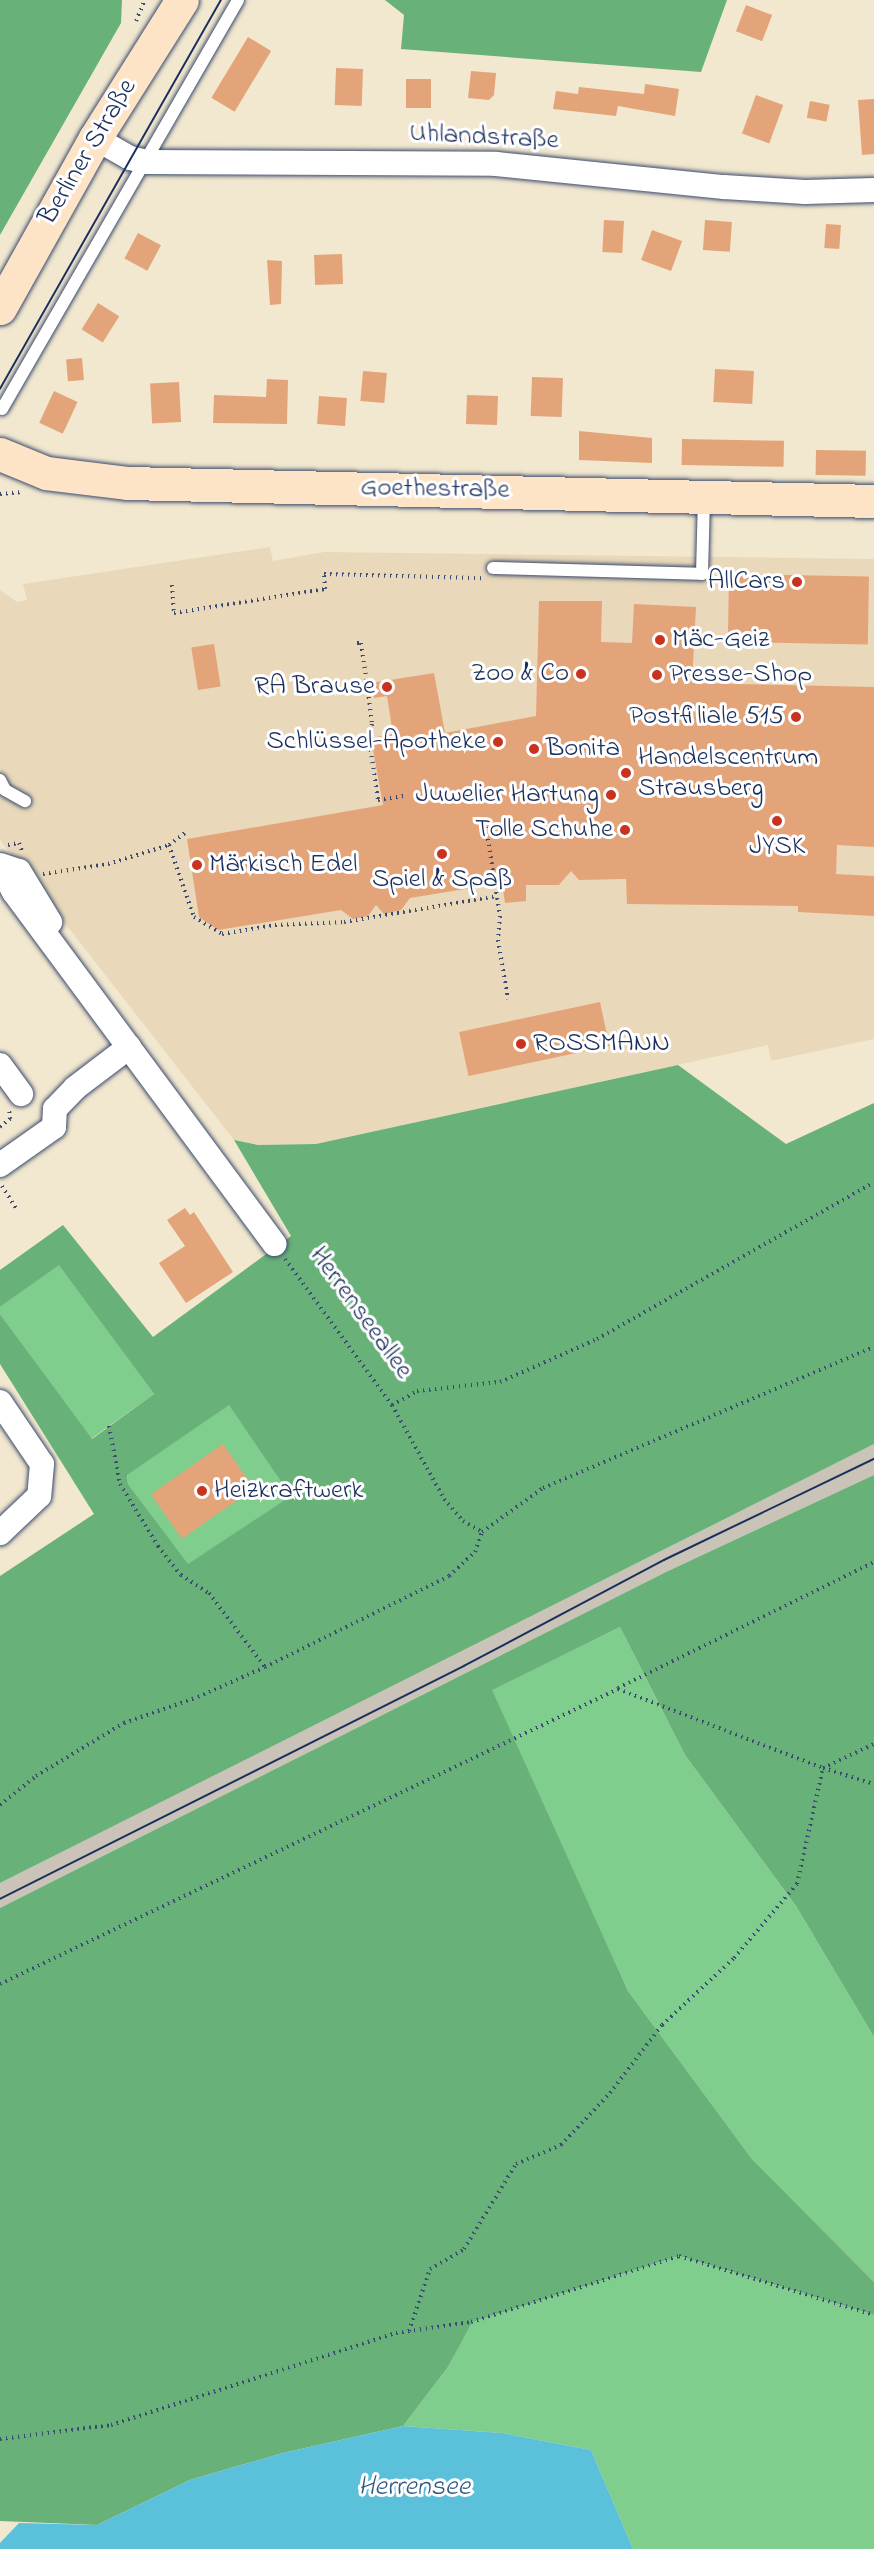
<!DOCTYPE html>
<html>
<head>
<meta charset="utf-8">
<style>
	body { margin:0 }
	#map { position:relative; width:874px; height:2549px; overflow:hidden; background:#f2e8cf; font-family:"Indie Flower",sans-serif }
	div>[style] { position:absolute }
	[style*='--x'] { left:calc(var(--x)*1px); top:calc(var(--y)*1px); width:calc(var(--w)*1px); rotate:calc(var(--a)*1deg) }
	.built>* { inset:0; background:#e9d9ba }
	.industrial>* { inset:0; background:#c9c3b8 }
	.green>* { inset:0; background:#80ce8d }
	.forest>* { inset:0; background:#68b178 }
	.water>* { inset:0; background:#5bc0d9 }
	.building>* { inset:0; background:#e4a47a; transform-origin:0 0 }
	.path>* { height:4px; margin-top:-2px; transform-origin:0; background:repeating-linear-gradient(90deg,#3b4b6f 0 1.5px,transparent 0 6px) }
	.roads { filter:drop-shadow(0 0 2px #3b4b6f) drop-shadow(0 0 2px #3b4b6f) }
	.lane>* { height:12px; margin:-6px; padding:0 6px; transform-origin:6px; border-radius:6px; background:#fff }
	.street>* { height:24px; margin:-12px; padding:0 12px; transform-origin:12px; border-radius:12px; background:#fff }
	.secondary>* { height:33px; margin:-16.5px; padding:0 16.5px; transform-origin:16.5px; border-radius:16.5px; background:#fee4c6 }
	.tram>* { height:1.5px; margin:-0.75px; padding:0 0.75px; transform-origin:0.75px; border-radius:0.75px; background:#1b2f5e }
	.dots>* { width:16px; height:16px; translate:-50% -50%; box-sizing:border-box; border:3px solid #fff; border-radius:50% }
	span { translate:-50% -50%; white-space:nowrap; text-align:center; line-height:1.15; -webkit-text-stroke:6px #fff; paint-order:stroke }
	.street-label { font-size:27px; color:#1b2f5e }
	.poi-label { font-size:27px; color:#1b2f5e }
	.right { translate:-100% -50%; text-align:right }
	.left { translate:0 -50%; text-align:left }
	.water-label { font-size:28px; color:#2e5a83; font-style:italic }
</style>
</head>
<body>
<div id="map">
	<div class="built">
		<div style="clip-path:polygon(270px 547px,273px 561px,324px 552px,874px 559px,874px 1039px,771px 1061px,768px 1045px,316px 1144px,258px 1145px,234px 1140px,0 840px,0 590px,17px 602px,27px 600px,23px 584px)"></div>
	</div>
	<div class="industrial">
		<div style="clip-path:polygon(874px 1444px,874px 1475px,666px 1572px,0 1908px,0 1883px)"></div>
	</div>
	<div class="green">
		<div style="clip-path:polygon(59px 1264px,154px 1394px,91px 1439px,0 1314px,0 1307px)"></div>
		<div style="clip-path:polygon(229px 1404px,292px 1496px,188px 1565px,128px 1484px,127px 1474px)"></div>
		<div style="clip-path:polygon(620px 1627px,685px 1755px,796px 1906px,874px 2037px,874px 2282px,752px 2159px,628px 1991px,491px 1690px)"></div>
		<div style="clip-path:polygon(679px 2256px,874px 2315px,874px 2549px,633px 2549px,591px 2450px,502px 2433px,403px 2426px,448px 2367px,471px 2322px)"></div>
	</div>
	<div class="forest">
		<div style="clip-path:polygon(0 0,122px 0,121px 23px,0 235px)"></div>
		<div style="clip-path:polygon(385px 0,727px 0,701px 72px,401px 49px,404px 15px)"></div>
		<div style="clip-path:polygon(evenodd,678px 1065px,786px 1144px,874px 1103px,874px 1444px,0 1883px,0 1576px,94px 1514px,0 1364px,0 1314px,92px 1439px,154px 1394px,59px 1265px,0 1307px,0 1270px,63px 1225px,153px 1337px,291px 1236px,234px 1140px,258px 1145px,316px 1144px,678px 1065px,229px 1405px,291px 1496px,188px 1564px,128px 1484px,127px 1475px,229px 1405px)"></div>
		<div style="clip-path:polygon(874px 1475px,874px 2037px,796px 1906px,685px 1755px,620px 1627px,492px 1690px,628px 1991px,752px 2159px,874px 2282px,874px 2315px,679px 2256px,472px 2322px,448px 2367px,403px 2426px,283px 2453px,190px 2480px,97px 2525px,0 2521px,0 1908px,666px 1572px)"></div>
	</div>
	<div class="water">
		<div style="clip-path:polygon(403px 2426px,502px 2433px,591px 2450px,633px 2549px,0 2549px,0 2543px,19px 2523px,97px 2525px,190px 2480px,283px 2453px)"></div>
	</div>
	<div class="building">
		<div style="left:746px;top:5px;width:28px;height:28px;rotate:21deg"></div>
		<div style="left:248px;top:37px;width:27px;height:71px;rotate:31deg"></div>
		<div style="left:336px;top:68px;width:27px;height:37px;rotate:2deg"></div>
		<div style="clip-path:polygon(471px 71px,496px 73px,494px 95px,489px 100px,468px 98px)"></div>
		<div style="left:406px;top:79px;width:25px;height:29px"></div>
		<div style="clip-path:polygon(645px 84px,679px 89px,675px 116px,618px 106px,616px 116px,553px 109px,556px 91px,578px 94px,579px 87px,644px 94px)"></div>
		<div style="left:756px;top:95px;width:29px;height:41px;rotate:20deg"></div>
		<div style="clip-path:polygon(874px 99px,874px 154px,862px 155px,858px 100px)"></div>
		<div style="left:810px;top:101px;width:20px;height:17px;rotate:11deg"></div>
		<div style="left:604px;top:220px;width:20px;height:32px;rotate:3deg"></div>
		<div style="left:705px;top:220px;width:27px;height:30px;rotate:4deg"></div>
		<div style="left:826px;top:224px;width:15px;height:24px;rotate:4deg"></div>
		<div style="left:652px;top:230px;width:32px;height:32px;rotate:20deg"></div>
		<div style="left:138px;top:233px;width:26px;height:29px;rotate:28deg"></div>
		<div style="left:342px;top:254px;width:30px;height:28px;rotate:88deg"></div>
		<div style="clip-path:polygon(267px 260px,282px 261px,281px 304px,270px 305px)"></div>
		<div style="left:98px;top:303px;width:25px;height:31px;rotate:32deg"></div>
		<div style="left:82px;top:358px;width:22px;height:16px;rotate:85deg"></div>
		<div style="left:715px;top:369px;width:39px;height:33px;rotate:3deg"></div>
		<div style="left:363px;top:371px;width:24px;height:30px;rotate:5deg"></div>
		<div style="left:532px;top:377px;width:31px;height:39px;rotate:2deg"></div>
		<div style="clip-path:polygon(267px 379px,288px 380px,287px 424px,213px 423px,214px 395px,266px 397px)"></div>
		<div style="left:179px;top:382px;width:40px;height:29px;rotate:87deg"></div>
		<div style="left:54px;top:391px;width:26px;height:35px;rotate:25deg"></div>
		<div style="left:467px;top:395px;width:31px;height:29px;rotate:2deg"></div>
		<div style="left:319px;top:396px;width:28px;height:28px;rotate:4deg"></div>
		<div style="clip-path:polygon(579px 431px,652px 438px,652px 463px,579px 460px)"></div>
		<div style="left:682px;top:439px;width:102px;height:26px;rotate:1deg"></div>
		<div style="left:816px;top:450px;width:50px;height:25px;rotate:1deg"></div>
		<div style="left:729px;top:574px;width:140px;height:68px;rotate:1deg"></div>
		<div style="clip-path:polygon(539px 601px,602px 601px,601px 642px,632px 643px,634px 604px,696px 607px,692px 683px,874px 687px,874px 847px,837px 845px,836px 874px,874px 876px,874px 916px,798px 912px,798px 906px,627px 904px,626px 879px,579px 880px,571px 871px,559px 885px,526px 885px,526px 901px,505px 903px,502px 883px,410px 898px,401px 910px,384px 914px,376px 905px,368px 916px,353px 919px,341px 910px,218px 930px,199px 917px,187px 839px,383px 805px,371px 738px,393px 734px,387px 696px,374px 698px,371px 683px,434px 673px,445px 733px,536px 716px)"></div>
		<div style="left:214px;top:644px;width:43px;height:23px;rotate:81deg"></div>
		<div style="left:600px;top:1002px;width:45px;height:144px;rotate:78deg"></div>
		<div style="clip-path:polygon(185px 1208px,190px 1215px,194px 1212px,233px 1272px,186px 1303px,159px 1263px,185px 1246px,167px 1220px)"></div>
		<div style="left:223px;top:1444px;width:54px;height:88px;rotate:55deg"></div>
	</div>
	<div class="path">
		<div style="--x:136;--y:21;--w:23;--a:-67"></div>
		<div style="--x:0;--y:494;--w:23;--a:-5"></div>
		<div style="--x:172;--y:585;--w:28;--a:86"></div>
		<div style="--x:174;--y:613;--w:153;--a:-9"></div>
		<div style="--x:325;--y:589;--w:15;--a:-94"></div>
		<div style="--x:324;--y:574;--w:158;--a:1.5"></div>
		<div style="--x:357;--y:643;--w:4;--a:0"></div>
		<div style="--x:361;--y:643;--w:49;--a:81.7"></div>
		<div style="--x:368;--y:691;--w:5;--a:-11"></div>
		<div style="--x:368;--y:691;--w:33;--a:83"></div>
		<div style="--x:372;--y:724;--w:14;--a:102"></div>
		<div style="--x:369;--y:738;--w:63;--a:81.7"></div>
		<div style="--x:378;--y:800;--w:26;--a:-9"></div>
		<div style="--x:485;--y:821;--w:96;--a:81"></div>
		<div style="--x:500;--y:916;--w:24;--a:95"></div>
		<div style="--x:498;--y:940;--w:60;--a:80.4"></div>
		<div style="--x:8;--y:845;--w:11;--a:-10"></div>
		<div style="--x:19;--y:843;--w:9;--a:69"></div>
		<div style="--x:169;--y:845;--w:76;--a:70.9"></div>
		<div style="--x:194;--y:917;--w:33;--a:31"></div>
		<div style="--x:222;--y:934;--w:54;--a:-9.6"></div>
		<div style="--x:275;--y:925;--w:69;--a:-2.5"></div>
		<div style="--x:344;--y:922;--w:155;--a:-9.6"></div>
		<div style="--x:43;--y:874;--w:66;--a:-8.7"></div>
		<div style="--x:108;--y:864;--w:64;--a:-17.3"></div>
		<div style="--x:169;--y:845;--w:20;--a:-37"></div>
		<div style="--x:0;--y:1127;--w:13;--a:-39"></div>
		<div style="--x:10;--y:1119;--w:9;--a:-96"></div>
		<div style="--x:2;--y:1186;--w:26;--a:58"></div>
		<div style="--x:285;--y:1259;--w:181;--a:53.8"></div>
		<div style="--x:392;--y:1405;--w:107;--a:61"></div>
		<div style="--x:444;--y:1499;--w:29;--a:49"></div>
		<div style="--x:463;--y:1521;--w:22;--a:30"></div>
		<div style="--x:482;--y:1532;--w:75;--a:-35.8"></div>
		<div style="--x:543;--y:1488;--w:360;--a:-23.1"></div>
		<div style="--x:392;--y:1405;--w:29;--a:-29"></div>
		<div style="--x:417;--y:1391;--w:83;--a:-6.2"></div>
		<div style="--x:500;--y:1382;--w:106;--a:-23.9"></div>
		<div style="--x:597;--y:1339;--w:318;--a:-29.5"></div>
		<div style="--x:109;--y:1426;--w:59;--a:79.3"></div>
		<div style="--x:120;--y:1484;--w:73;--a:58.5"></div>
		<div style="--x:158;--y:1546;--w:37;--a:52"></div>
		<div style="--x:181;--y:1575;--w:33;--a:33"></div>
		<div style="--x:209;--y:1593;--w:93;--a:52.9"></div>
		<div style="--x:618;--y:1688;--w:285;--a:-26.2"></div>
		<div style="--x:0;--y:1805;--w:46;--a:-38.9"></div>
		<div style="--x:36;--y:1776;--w:103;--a:-31.1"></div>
		<div style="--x:124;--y:1723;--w:78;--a:-19.4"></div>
		<div style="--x:198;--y:1697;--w:73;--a:-24.1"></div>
		<div style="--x:265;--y:1667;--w:205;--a:-26.3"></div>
		<div style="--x:449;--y:1576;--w:35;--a:-43"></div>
		<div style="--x:475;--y:1552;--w:21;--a:-71"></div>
		<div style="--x:0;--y:1984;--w:685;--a:-25.52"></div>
		<div style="--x:618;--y:1689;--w:220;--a:21.1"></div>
		<div style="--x:823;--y:1768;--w:56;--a:-25.2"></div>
		<div style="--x:409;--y:2331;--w:65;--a:-71.3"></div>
		<div style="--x:430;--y:2269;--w:39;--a:-30"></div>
		<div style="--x:464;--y:2249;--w:100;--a:-58.5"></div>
		<div style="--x:516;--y:2164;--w:49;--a:-22.9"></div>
		<div style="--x:561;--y:2145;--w:71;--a:-46.7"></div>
		<div style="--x:610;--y:2093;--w:86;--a:-52.6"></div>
		<div style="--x:662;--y:2025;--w:98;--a:-42.9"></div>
		<div style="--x:734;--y:1958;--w:97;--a:-49.6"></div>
		<div style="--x:797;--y:1884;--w:119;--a:-77.4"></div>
		<div style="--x:823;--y:1768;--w:53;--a:17.4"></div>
		<div style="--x:0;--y:2439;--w:112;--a:-7.2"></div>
		<div style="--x:111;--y:2425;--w:299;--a:-17.9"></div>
		<div style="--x:396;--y:2333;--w:76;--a:-8.3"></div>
		<div style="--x:471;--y:2322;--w:218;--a:-17.6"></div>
		<div style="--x:679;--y:2256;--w:204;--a:16.8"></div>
	</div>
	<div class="roads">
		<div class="lane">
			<div style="--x:2;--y:409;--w:472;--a:-60"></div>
			<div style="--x:493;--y:568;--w:209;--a:1.6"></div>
			<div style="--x:702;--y:574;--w:75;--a:-88.5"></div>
			<div style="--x:0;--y:780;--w:11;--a:63"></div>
			<div style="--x:5;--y:790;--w:23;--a:29"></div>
		</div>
		<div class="street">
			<div style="--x:95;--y:138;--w:40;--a:29.7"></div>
			<div style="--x:130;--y:158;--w:17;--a:13"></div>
			<div style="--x:147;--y:162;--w:349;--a:0.3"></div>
			<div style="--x:496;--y:164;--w:229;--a:5.8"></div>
			<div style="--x:724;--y:187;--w:81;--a:3.5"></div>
			<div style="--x:805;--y:192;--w:69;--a:-1.7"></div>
			<div style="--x:0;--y:865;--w:20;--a:18"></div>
			<div style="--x:19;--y:871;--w:60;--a:58.7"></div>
			<div style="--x:0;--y:866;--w:30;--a:62"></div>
			<div style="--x:14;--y:892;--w:438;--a:53.5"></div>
			<div style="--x:0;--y:1065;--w:36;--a:54"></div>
			<div style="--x:0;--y:1165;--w:66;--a:-35.1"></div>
			<div style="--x:54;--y:1127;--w:18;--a:-87"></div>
			<div style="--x:55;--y:1109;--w:29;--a:-46"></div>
			<div style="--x:75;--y:1088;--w:68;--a:-37.2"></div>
			<div style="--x:0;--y:1402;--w:75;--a:55.9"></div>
			<div style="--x:42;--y:1464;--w:32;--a:95"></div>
			<div style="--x:39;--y:1496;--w:54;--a:136.5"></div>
		</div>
		<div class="secondary">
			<div style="--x:0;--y:308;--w:195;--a:-60.8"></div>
			<div style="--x:95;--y:138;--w:163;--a:-57.8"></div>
			<div style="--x:0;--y:454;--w:50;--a:22.4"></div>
			<div style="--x:46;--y:473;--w:83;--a:7"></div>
			<div style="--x:128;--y:483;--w:746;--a:1.38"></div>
		</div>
	</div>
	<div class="tram">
		<div style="--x:0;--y:389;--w:447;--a:-60.4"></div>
		<div style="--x:0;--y:1899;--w:519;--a:-26.66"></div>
		<div style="--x:464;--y:1666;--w:226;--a:-27.9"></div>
		<div style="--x:664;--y:1560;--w:233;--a:-25.7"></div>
	</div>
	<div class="dots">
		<div style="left:797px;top:582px;background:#c8321e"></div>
		<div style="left:660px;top:640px;background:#c8321e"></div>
		<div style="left:581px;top:674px;background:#c8321e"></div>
		<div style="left:657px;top:675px;background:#c8321e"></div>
		<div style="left:387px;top:687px;background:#c8321e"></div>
		<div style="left:796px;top:717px;background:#c8321e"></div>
		<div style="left:498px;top:742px;background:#c8321e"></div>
		<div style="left:534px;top:749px;background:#c8321e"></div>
		<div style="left:626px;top:773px;background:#c8321e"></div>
		<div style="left:611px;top:795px;background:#c8321e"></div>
		<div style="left:777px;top:821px;background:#c8321e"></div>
		<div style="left:625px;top:830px;background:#c8321e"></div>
		<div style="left:442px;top:854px;background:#c8321e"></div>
		<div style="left:197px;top:865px;background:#c8321e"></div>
		<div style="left:521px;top:1044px;background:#c8321e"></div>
		<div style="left:202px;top:1491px;background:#c8321e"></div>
	</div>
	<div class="street-label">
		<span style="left:484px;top:137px;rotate:3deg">Uhlandstraße</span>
		<span style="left:88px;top:152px;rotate:-59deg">Berliner Straße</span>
		<span style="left:435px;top:489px;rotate:1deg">Goethestraße</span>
		<span style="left:361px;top:1313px;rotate:54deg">Herrenseeallee</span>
	</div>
	<div class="poi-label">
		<span class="right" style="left:785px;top:582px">AllCars</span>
		<span class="left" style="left:672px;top:640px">Mäc-Geiz</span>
		<span class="right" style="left:569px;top:674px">Zoo &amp; Co</span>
		<span class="left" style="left:669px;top:675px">Presse-Shop</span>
		<span class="right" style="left:375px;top:687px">RA Brause</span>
		<span class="right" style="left:784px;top:717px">Postfiliale 515</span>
		<span class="right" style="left:486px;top:742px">Schlüssel-Apotheke</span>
		<span class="left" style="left:546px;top:749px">Bonita</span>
		<span class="left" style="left:638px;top:773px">Handelscentrum<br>Strausberg</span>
		<span class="right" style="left:599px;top:795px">Juwelier Hartung</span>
		<span class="right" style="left:613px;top:830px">Tolle Schuhe</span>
		<span style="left:777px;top:847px">JYSK</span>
		<span class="left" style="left:209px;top:865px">Märkisch Edel</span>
		<span style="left:442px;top:880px">Spiel &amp; Spaß</span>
		<span class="left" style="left:533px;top:1044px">ROSSMANN</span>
		<span class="left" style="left:214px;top:1491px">Heizkraftwerk</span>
	</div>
	<div class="water-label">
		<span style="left:414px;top:2488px">Herrensee</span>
	</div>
</div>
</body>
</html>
